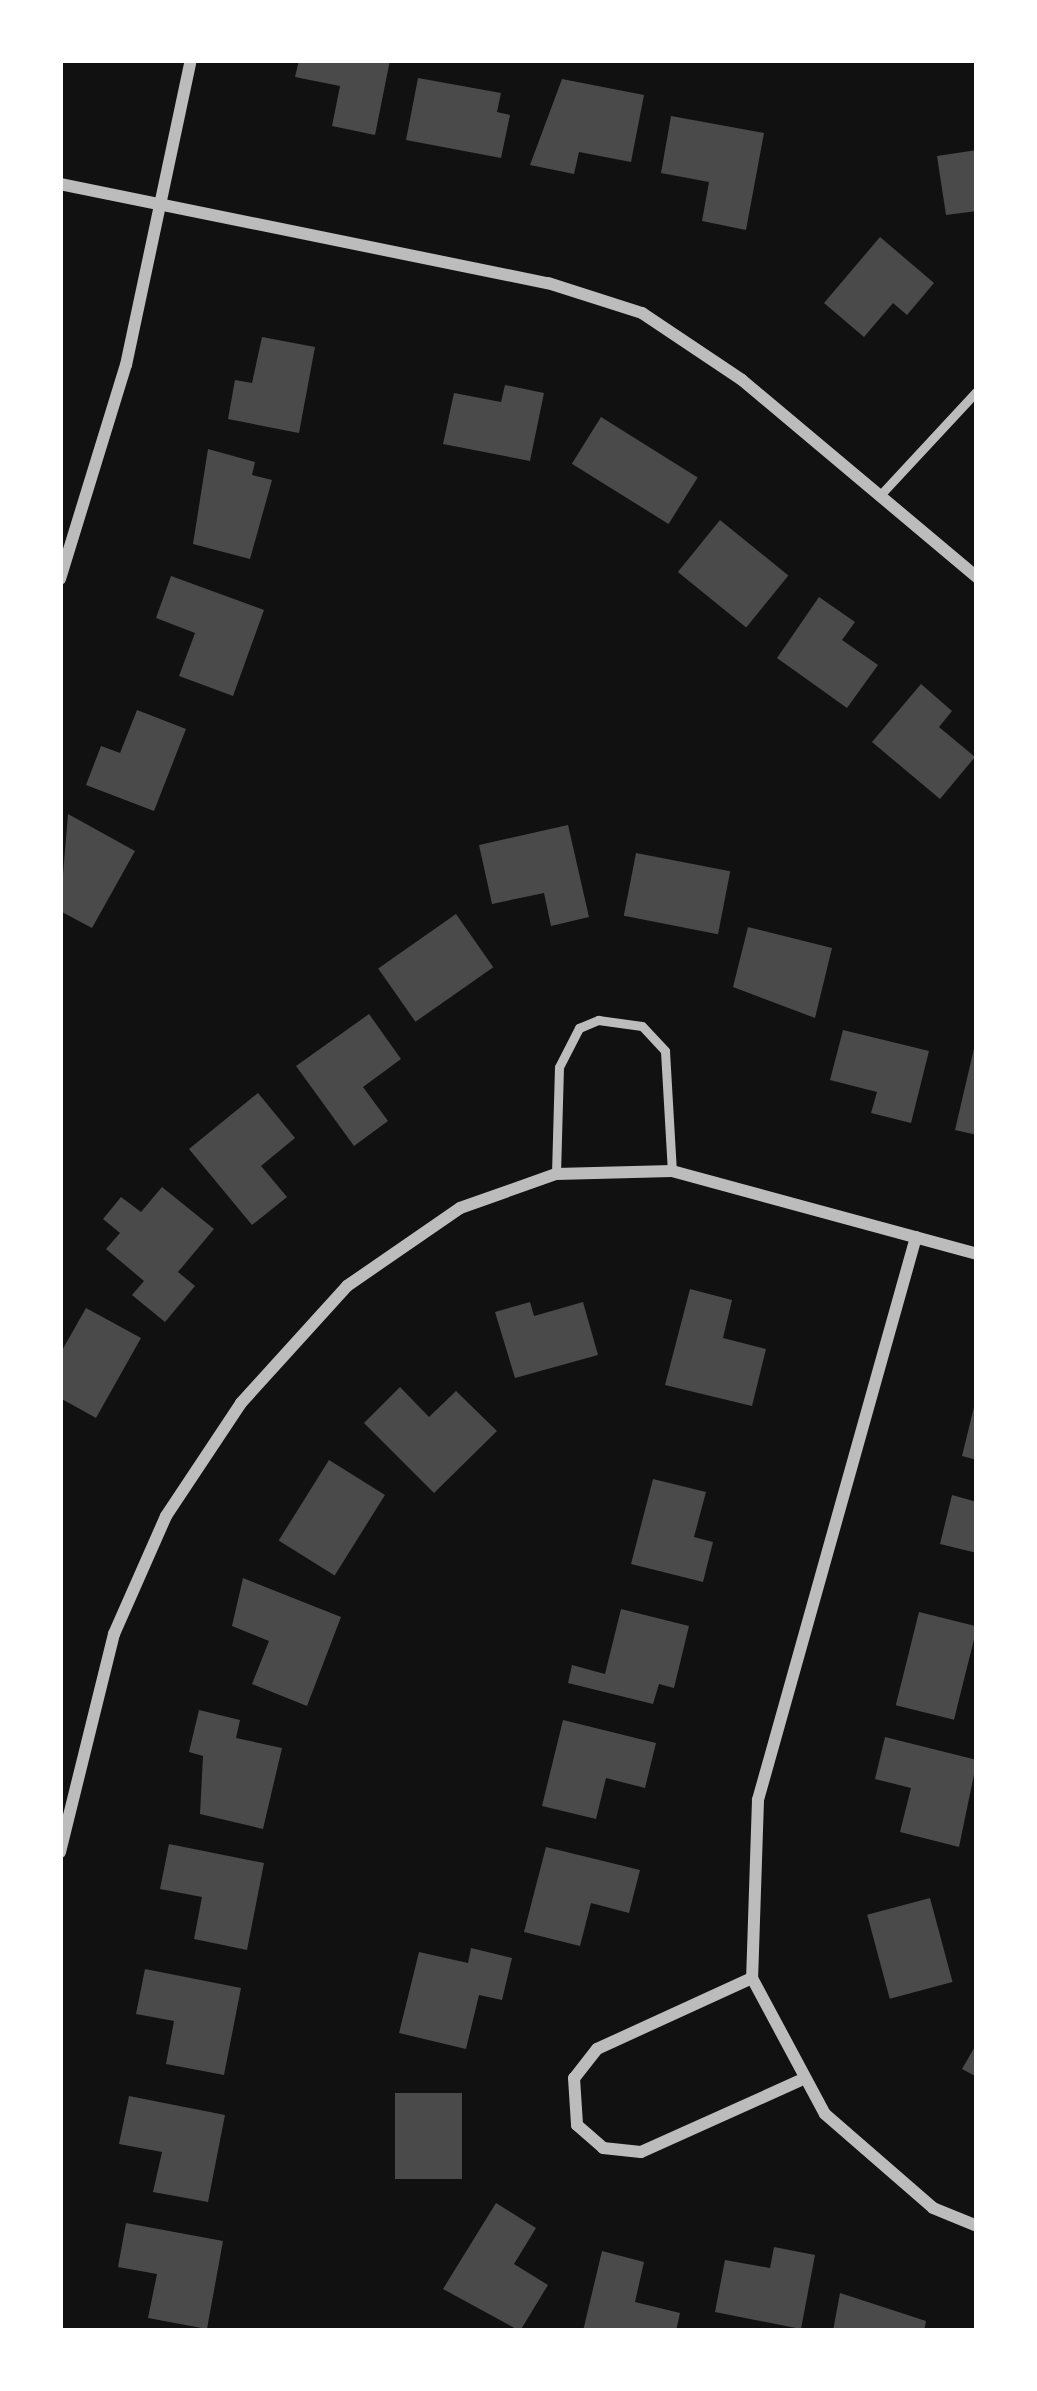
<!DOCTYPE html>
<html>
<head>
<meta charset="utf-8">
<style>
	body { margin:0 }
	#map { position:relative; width:1037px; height:2391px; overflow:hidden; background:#111; font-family:"Times New Roman",serif }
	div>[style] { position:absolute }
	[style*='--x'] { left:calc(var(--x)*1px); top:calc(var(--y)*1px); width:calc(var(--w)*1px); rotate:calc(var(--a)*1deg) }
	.building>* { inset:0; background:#4a4a4a; transform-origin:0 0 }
	.service>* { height:9px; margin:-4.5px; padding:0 4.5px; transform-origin:4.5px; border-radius:4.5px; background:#bcbcbc }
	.minor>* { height:12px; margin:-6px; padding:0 6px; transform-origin:6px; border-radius:6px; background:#bcbcbc }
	span { translate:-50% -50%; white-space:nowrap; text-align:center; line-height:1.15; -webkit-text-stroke:12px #fff; paint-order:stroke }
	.frame { position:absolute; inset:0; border:63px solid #fff; pointer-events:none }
</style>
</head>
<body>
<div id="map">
	<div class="building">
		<div style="clip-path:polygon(299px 60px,390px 60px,375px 135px,332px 126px,340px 86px,295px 77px)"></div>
		<div style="clip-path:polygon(418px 78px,501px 93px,497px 112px,510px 115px,501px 158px,406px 140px)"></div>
		<div style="clip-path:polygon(562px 79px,644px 95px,631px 162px,579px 152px,574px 174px,530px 165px)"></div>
		<div style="clip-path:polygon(671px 116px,764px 133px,746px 230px,702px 221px,709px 182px,661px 173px)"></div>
		<div style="clip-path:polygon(977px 150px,977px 211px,946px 215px,937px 156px)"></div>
		<div style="clip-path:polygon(880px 237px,934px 283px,907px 315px,893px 303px,864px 337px,824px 303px)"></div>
		<div style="clip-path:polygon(262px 337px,315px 347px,299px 433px,228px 419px,235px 380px,252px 383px)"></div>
		<div style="clip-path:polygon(505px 385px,544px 393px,530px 461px,443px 444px,454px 393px,501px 402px)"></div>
		<div style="left:601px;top:417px;width:114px;height:55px;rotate:32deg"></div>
		<div style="clip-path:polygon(208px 449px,255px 462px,252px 475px,272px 480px,250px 559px,193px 544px)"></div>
		<div style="left:720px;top:520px;width:88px;height:67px;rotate:39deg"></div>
		<div style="clip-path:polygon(171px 576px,264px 610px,233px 696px,179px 676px,195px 633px,156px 618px)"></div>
		<div style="clip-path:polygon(819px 597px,855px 622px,842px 640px,878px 665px,847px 708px,777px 658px)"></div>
		<div style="clip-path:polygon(921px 684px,952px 711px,939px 727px,975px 757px,940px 799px,872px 742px)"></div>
		<div style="clip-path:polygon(137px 710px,186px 729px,154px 811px,86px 785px,101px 746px,120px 753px)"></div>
		<div style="clip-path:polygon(68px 814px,135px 851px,92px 928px,60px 911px)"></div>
		<div style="clip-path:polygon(568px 825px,589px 917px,551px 926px,544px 893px,492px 904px,479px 845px)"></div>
		<div style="left:636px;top:853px;width:96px;height:64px;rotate:11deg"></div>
		<div style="left:456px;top:914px;width:65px;height:95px;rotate:55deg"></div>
		<div style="clip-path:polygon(748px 927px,832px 948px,815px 1018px,733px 987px)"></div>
		<div style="clip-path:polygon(369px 1014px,401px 1059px,363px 1087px,388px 1121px,354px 1146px,296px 1066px)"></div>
		<div style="clip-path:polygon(843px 1030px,929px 1051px,911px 1123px,871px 1113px,877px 1092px,830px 1080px)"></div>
		<div style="clip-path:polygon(975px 1044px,977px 1044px,977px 1135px,955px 1130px)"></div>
		<div style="clip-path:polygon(258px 1093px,295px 1138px,261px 1166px,287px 1197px,252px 1225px,189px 1149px)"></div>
		<div style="clip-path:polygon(162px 1187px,214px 1229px,178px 1272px,195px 1286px,165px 1322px,132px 1295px,144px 1281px,106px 1249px,120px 1233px,103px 1219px,121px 1197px,141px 1212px)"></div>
		<div style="clip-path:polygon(690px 1289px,732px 1300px,723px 1338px,766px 1349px,752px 1406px,665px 1385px)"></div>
		<div style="clip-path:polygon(530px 1302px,534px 1316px,583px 1302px,598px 1355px,515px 1378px,495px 1312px)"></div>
		<div style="clip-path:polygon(86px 1308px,141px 1338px,96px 1418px,60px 1398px,60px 1354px)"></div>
		<div style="clip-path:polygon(400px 1387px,429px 1417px,456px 1391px,497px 1431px,434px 1493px,364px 1423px)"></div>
		<div style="clip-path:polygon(975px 1403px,977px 1404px,977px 1460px,962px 1456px)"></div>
		<div style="left:329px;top:1460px;width:66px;height:95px;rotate:32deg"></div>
		<div style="clip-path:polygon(653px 1479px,706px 1492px,694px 1537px,713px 1542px,703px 1582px,631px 1564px)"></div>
		<div style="clip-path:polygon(952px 1495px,977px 1502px,977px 1553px,940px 1544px)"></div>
		<div style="clip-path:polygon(243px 1578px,341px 1617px,307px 1706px,252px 1684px,269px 1641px,232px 1626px)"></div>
		<div style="clip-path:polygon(621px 1609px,689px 1626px,674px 1688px,659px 1684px,653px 1704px,568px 1683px,572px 1665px,605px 1674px)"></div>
		<div style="left:919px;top:1612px;width:60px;height:96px;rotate:14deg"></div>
		<div style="clip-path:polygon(199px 1710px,240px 1720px,236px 1738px,282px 1748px,263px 1829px,200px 1814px,203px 1756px,189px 1752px)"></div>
		<div style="clip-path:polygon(563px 1720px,656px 1743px,645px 1788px,606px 1778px,596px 1819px,542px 1806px)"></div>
		<div style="clip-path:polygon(885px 1737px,977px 1760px,959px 1847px,900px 1832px,911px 1788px,875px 1779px)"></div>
		<div style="clip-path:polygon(169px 1844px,264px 1863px,247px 1950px,194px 1939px,202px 1897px,160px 1889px)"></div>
		<div style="clip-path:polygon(546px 1847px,640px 1870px,629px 1913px,591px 1903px,580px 1946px,524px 1932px)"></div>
		<div style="left:930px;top:1898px;width:87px;height:65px;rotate:75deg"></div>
		<div style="clip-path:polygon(471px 1948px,512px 1958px,502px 2000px,479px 1995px,466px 2049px,399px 2033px,419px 1952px,468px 1963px)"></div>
		<div style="clip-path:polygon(145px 1969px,241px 1988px,224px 2075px,166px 2064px,174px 2021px,136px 2014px)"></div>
		<div style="clip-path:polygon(977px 2043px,977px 2077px,962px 2069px)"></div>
		<div style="left:395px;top:2093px;width:67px;height:86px"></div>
		<div style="clip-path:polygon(129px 2096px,225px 2115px,208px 2202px,153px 2192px,162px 2152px,119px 2144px)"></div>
		<div style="clip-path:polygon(496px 2203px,536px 2228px,514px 2264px,548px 2285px,520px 2331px,443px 2289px)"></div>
		<div style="clip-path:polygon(126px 2223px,223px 2241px,207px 2329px,148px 2318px,157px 2274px,118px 2267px)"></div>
		<div style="clip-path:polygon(774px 2247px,815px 2255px,801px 2329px,715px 2312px,725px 2260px,770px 2268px)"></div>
		<div style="clip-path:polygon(602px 2251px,644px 2262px,635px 2302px,680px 2313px,676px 2331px,583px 2331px)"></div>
		<div style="clip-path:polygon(840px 2293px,926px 2321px,924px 2331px,833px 2331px)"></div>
	</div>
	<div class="service">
		<div style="--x:883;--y:492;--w:138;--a:-47.1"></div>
		<div style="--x:556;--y:1174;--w:107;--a:-88.4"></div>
		<div style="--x:559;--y:1067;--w:44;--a:-62.9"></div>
		<div style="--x:579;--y:1028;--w:21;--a:-23"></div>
		<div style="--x:598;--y:1020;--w:44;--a:7.8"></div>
		<div style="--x:642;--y:1026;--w:34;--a:47"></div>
		<div style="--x:665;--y:1051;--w:120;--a:86.7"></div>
	</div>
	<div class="minor">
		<div style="--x:60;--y:184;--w:498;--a:11.5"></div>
		<div style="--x:548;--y:283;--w:99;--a:17.7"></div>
		<div style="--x:642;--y:313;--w:120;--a:33.8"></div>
		<div style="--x:742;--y:380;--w:307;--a:40"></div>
		<div style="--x:60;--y:579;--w:224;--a:-72.9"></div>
		<div style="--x:126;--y:365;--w:312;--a:-78"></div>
		<div style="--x:916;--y:1237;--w:585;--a:105.68"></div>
		<div style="--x:758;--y:1800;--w:178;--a:91.9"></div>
		<div style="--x:752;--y:1978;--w:154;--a:61.8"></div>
		<div style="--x:825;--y:2114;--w:143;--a:41"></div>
		<div style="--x:933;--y:2208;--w:48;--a:22.2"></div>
		<div style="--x:60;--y:1852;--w:225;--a:-76.1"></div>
		<div style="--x:114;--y:1634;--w:129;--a:-66.2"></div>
		<div style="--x:166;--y:1516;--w:136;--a:-56.4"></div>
		<div style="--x:241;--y:1403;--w:158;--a:-47.8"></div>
		<div style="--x:347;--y:1286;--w:137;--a:-34.6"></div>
		<div style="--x:460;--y:1208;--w:102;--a:-19.5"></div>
		<div style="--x:556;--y:1174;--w:116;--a:-1.5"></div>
		<div style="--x:672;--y:1171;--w:316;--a:15.2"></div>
		<div style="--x:752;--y:1978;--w:170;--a:155.4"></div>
		<div style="--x:597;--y:2049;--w:37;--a:128"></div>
		<div style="--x:574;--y:2078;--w:47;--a:86.3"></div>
		<div style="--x:577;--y:2125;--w:35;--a:41"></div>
		<div style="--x:603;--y:2148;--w:38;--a:6"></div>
		<div style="--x:641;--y:2152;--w:173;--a:-24.2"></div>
	</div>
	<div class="frame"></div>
</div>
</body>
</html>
